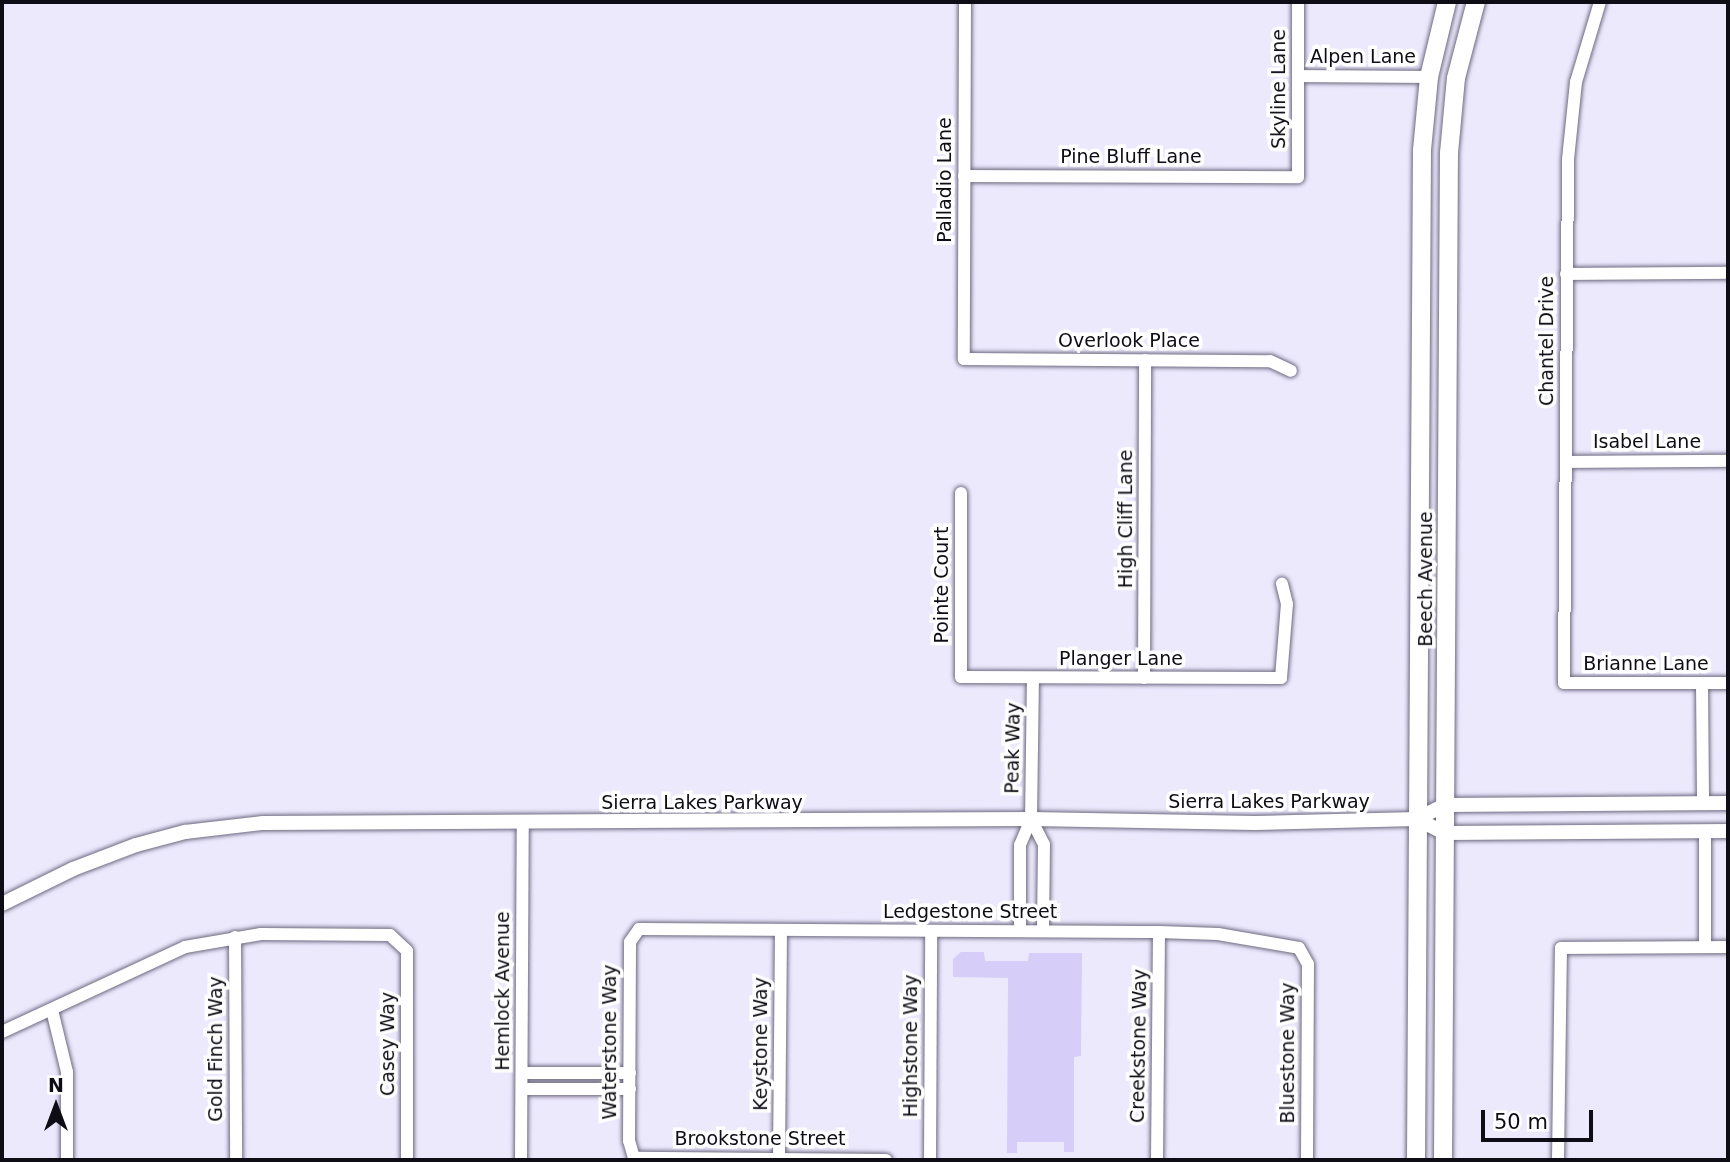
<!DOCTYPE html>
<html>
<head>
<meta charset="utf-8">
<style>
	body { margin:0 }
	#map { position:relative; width:1730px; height:1162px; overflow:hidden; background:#ede9fd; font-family:"DejaVu Sans",sans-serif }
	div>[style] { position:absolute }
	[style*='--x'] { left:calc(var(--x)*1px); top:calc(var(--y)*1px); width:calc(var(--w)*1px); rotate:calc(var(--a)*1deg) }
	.green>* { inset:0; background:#d6cdf8 }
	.roads { filter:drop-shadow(0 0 2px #6e6a80) drop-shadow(0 0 2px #6e6a80) }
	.minor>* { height:12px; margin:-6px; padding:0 6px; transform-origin:6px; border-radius:6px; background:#fff }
	.tertiary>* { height:14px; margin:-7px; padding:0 7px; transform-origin:7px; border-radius:7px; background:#fff }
	.secondary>* { height:18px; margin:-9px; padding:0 9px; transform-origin:9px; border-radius:9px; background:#fff }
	span { translate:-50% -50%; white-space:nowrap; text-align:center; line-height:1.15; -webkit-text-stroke:7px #fff; paint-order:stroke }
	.street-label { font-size:19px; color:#0e0c14 }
	.frame { position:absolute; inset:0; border:4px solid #0e0c14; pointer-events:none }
	.north { position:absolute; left:21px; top:1071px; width:70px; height:70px; -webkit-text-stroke:5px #fff; paint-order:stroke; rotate:0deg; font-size:19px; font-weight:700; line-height:28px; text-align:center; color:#0e0c14 }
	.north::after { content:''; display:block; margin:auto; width:24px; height:32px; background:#0e0c14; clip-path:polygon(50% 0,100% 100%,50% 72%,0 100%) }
	.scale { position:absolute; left:1481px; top:1110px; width:112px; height:32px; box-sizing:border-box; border:4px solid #0e0c14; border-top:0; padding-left:9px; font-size:21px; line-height:24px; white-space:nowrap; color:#0e0c14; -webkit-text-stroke:5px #fff; paint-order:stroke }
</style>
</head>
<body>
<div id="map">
	<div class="green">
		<div style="clip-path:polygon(961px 952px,984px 952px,985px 961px,1028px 961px,1029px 953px,1082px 953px,1081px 1056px,1074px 1057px,1074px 1152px,1064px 1152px,1064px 1142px,1017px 1142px,1017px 1153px,1007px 1153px,1008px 978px,953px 977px,953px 959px)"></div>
	</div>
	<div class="roads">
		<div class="minor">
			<div style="--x:965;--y:2;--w:357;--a:90.2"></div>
			<div style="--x:964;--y:359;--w:306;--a:0.4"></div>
			<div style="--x:1270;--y:361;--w:23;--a:25"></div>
			<div style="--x:1600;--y:2;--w:84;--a:106.7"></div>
			<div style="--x:1576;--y:82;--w:77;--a:95.9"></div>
			<div style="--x:1568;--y:159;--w:524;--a:90.44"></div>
			<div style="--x:1564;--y:683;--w:164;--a:0"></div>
			<div style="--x:1298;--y:76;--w:131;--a:0.4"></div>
			<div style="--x:964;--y:176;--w:334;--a:0.2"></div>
			<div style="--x:1298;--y:177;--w:175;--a:-90"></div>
			<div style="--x:1566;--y:274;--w:162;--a:-0.4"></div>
			<div style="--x:1566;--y:462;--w:162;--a:-0.4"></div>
			<div style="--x:961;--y:493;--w:184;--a:90"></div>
			<div style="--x:961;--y:677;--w:320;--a:0.2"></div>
			<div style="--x:1281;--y:678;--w:74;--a:-85.4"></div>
			<div style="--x:1287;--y:604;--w:21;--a:-104"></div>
			<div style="--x:1144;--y:678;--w:318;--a:-89.8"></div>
			<div style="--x:1702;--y:683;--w:120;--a:89.5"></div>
			<div style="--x:1031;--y:819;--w:29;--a:63"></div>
			<div style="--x:1044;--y:845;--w:86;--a:90.7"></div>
			<div style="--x:1020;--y:931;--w:86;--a:-90"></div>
			<div style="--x:1020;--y:845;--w:28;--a:-67"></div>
			<div style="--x:1031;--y:819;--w:141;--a:-89.2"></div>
			<div style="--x:235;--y:937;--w:223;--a:89.7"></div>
			<div style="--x:1705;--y:947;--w:116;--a:-90"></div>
			<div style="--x:52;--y:1010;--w:64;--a:76.4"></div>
			<div style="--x:67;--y:1072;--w:88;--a:90"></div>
			<div style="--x:2;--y:1032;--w:202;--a:-24.9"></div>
			<div style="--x:185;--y:947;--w:77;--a:-9.7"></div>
			<div style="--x:261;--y:934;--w:129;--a:0.4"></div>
			<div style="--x:390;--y:935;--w:23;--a:43"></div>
			<div style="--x:407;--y:951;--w:209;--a:90"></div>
			<div style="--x:522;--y:1073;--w:108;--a:0"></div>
			<div style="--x:522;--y:1089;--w:108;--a:0"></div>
			<div style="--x:779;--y:1159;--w:229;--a:-89.5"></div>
			<div style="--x:521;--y:1160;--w:337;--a:-89.7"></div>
			<div style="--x:886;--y:1160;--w:252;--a:-179.5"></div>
			<div style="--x:634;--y:1158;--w:18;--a:-106"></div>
			<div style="--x:629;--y:1141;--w:199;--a:-89.7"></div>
			<div style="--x:630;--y:942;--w:16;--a:-55"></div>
			<div style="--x:639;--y:929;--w:520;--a:0.33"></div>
			<div style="--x:1159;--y:932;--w:59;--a:1.9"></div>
			<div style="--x:1218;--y:934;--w:82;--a:9.8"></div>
			<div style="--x:1299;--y:948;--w:18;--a:61"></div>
			<div style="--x:1308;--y:964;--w:196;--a:90.3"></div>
			<div style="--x:930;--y:1160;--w:229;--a:-89.7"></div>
			<div style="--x:1157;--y:1160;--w:228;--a:-89.5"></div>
			<div style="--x:1558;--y:1160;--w:212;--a:-89.2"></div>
			<div style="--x:1561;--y:948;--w:167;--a:-0.3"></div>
		</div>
		<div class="tertiary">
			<div style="--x:1417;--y:819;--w:31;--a:27"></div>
			<div style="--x:1445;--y:833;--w:283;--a:-0.4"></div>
			<div style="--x:2;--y:904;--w:79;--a:-26.2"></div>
			<div style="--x:73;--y:869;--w:67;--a:-20.9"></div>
			<div style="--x:136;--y:845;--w:51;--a:-14.9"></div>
			<div style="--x:185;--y:832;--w:79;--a:-6.6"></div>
			<div style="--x:263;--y:823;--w:768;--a:-0.3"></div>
			<div style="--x:1031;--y:819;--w:224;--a:1"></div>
			<div style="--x:1255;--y:823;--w:162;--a:-1.4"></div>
			<div style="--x:1417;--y:819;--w:31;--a:-27"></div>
			<div style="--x:1445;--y:805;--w:283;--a:-0.4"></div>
		</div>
		<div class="secondary">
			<div style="--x:1416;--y:1160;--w:1010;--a:-89.66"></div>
			<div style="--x:1422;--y:150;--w:73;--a:-84.5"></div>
			<div style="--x:1429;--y:77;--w:77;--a:-76.5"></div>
			<div style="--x:1443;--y:1160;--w:1007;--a:-89.66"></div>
			<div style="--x:1449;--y:153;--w:75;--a:-84.7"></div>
			<div style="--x:1456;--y:78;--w:79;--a:-75.3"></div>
		</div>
	</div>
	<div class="street-label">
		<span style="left:1363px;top:57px">Alpen Lane</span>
		<span style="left:1279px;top:89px;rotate:-90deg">Skyline Lane</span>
		<span style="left:1131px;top:157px">Pine Bluff Lane</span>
		<span style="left:945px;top:180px;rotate:-90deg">Palladio Lane</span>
		<span style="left:1129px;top:341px">Overlook Place</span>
		<span style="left:1547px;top:341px;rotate:-90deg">Chantel Drive</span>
		<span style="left:1647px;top:442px">Isabel Lane</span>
		<span style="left:1126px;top:519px;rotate:-90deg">High Cliff Lane</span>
		<span style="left:1426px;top:579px;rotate:-90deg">Beech Avenue</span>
		<span style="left:942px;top:585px;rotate:-90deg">Pointe Court</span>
		<span style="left:1121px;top:659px">Planger Lane</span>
		<span style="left:1646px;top:664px">Brianne Lane</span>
		<span style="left:1013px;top:748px;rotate:-89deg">Peak Way</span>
		<span style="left:1269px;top:802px">Sierra Lakes Parkway</span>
		<span style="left:702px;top:803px">Sierra Lakes Parkway</span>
		<span style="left:970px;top:912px">Ledgestone Street</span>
		<span style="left:503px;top:991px;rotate:-90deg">Hemlock Avenue</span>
		<span style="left:610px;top:1042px;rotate:-90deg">Waterstone Way</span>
		<span style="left:388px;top:1044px;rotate:-90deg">Casey Way</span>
		<span style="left:761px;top:1044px;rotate:-90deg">Keystone Way</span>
		<span style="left:911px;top:1046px;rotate:-90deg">Highstone Way</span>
		<span style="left:1139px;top:1046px;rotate:-89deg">Creekstone Way</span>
		<span style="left:216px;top:1049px;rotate:-90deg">Gold Finch Way</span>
		<span style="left:1288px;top:1053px;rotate:-90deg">Bluestone Way</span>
		<span style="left:760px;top:1139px">Brookstone Street</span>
	</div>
	<div class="frame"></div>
	<div class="north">N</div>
	<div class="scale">50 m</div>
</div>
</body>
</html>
